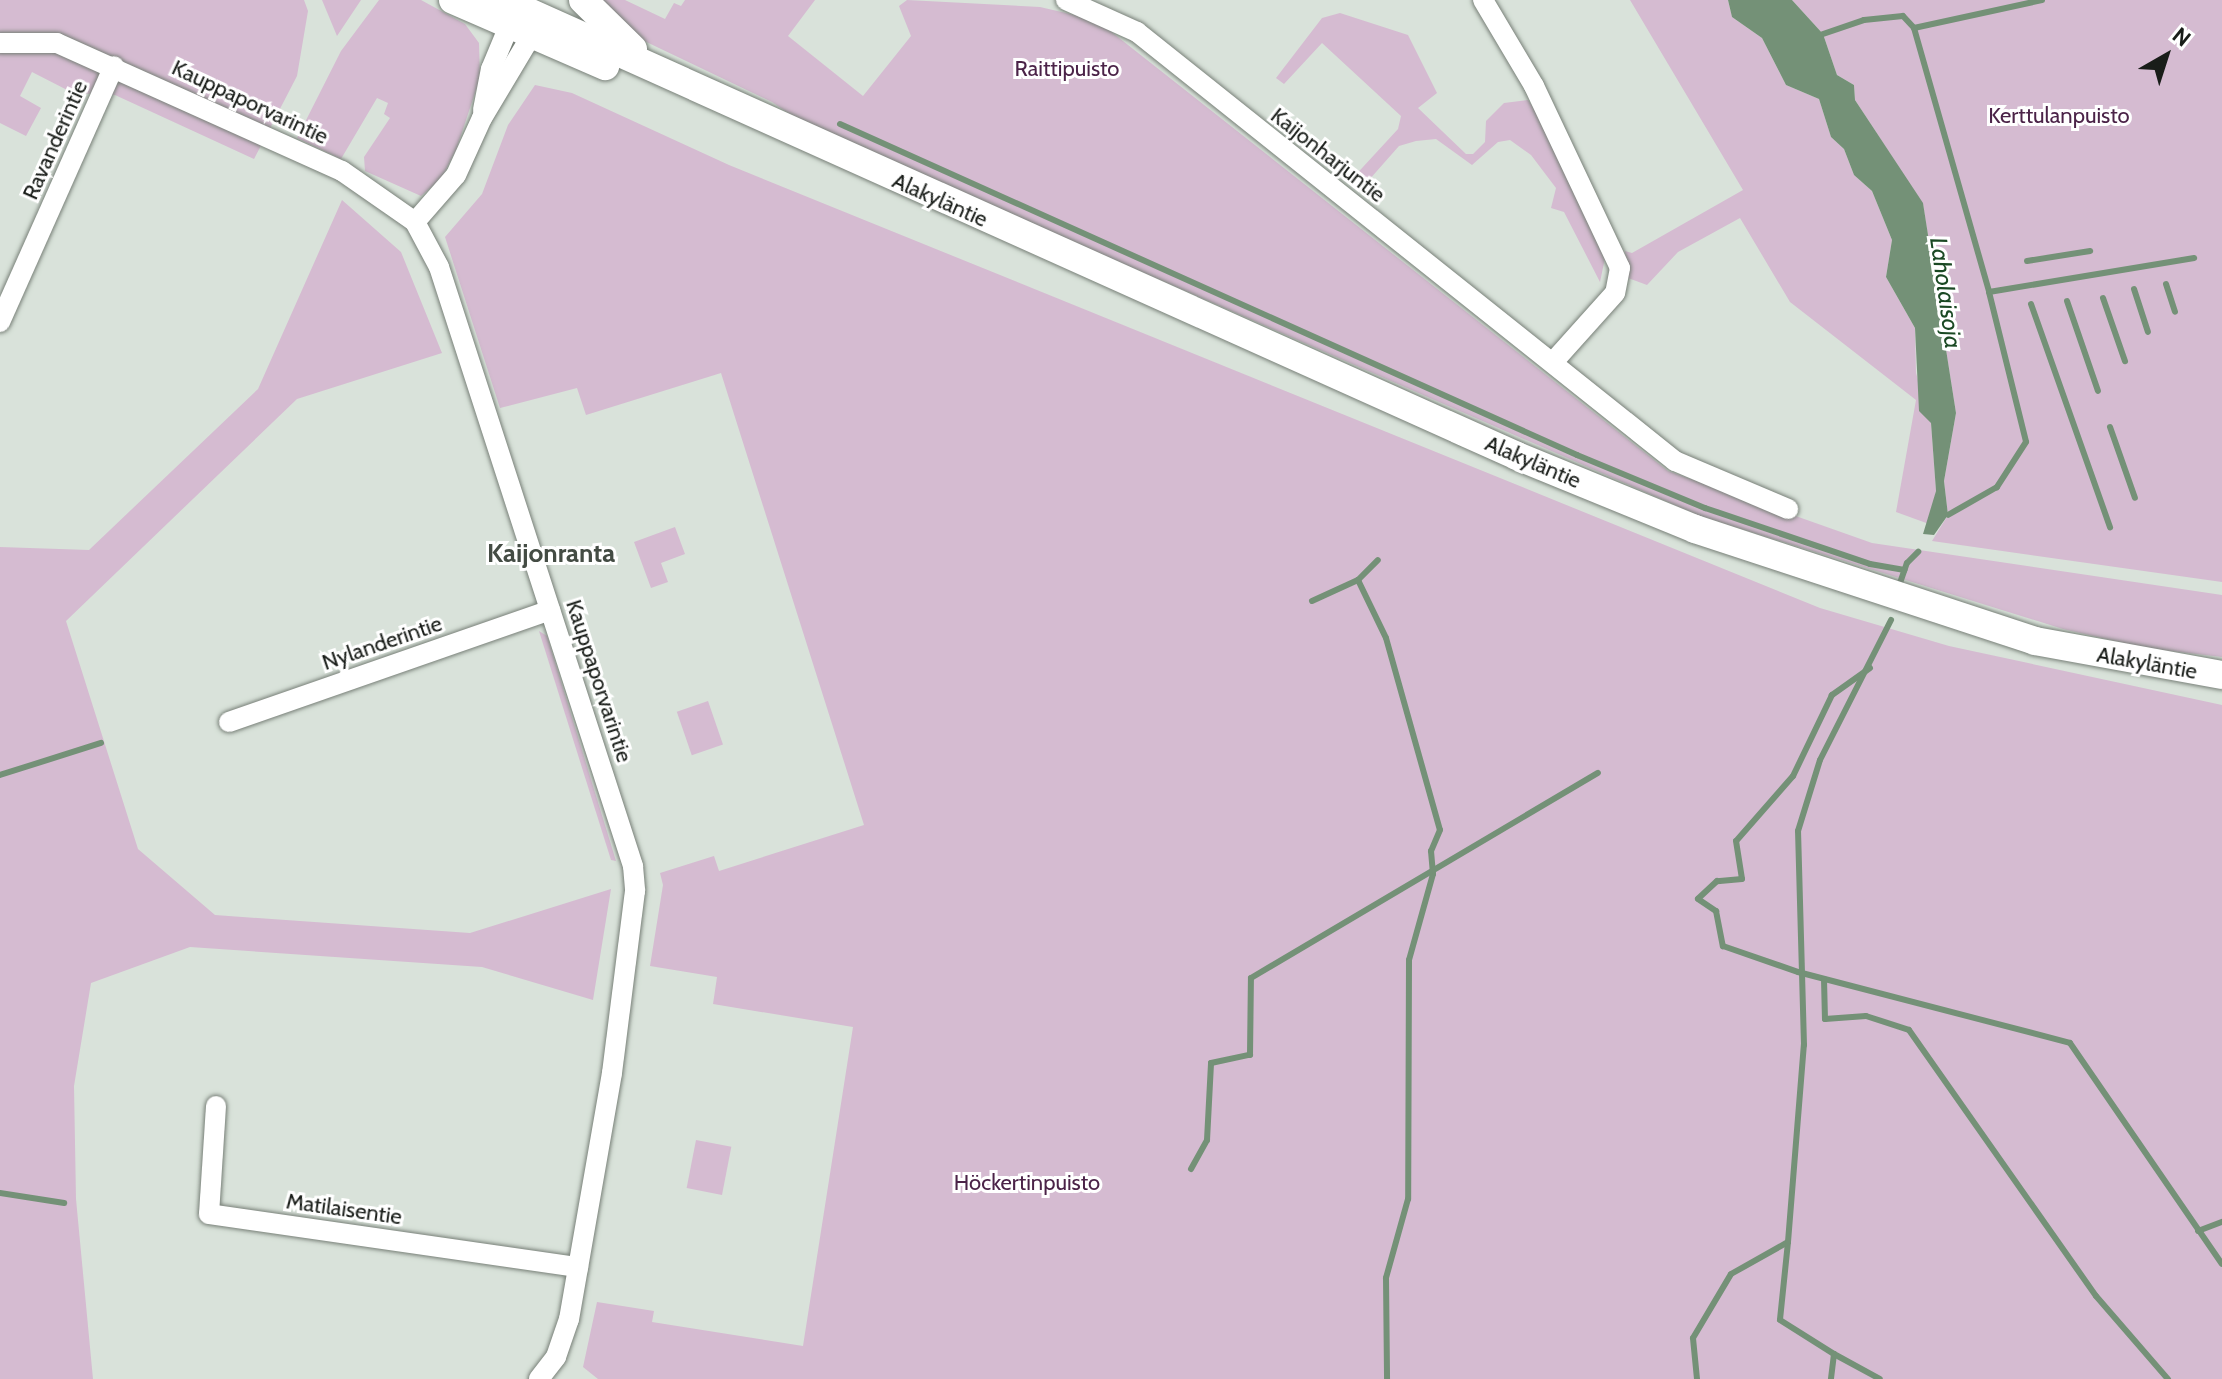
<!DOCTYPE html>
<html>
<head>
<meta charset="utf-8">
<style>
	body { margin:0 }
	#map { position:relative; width:2222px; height:1379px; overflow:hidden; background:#d9e2da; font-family:Cabin,sans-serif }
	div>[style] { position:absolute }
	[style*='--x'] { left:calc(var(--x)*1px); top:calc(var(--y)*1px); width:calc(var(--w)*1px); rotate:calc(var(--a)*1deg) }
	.green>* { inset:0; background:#d5bbd1; transform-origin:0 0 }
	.water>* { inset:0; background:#749177 }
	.stream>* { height:6px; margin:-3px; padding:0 3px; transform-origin:3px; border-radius:3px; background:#749177 }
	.roads { filter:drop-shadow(0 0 2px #788078) drop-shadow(0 0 2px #788078) }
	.street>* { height:20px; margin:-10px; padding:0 10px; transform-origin:10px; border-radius:10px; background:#fff }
	.secondary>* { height:28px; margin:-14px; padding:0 14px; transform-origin:14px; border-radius:14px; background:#fff }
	span { translate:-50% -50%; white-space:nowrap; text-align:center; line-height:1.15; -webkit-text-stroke:6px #fff; paint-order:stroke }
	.park-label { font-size:22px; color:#4b2348 }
	.street-label { font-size:22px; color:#191d19 }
	.water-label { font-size:24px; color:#1b4924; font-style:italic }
	.quarter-label { font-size:26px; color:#444c44; font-weight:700 }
	.north { position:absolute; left:2126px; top:16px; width:80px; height:80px; -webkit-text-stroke:6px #fff; paint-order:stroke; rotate:39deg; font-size:22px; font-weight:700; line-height:32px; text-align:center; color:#191d19 }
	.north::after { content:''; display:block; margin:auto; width:28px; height:36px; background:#191d19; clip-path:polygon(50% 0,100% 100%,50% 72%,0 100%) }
</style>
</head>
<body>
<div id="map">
	<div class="green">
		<div style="clip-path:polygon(0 0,304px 0,308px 11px,297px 76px,254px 159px,115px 95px,73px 93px,32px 72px,20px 96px,41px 108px,26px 136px,0 123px)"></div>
		<div style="clip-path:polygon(322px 0,361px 0,337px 36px)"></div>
		<div style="clip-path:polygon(379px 0,421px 0,465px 24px,479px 43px,480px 78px,456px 150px,441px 179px,421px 196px,365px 171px,364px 157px,390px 118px,384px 114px,388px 103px,377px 98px,341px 159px,297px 138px,341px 51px)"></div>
		<div style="clip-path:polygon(595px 0,625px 0,665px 19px,674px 3px,681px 6px,685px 0,815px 0,788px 36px,863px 96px,911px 36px,899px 6px,907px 0,1040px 7px,1083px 17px,1109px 30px,1668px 471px,1872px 543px,2222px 595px,2222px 657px,2145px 648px,2063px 629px,1700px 516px,806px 125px,772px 102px,636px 37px)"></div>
		<div style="clip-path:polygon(1630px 0,1728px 0,1732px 17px,1762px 38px,1786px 85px,1819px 99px,1831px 137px,1844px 149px,1854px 175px,1872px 191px,1892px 240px,1886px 277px,1915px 328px,1916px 373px,1931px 423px,1936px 491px,1929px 524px,1896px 512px,1916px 400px,1790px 302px,1740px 218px,1678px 252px,1647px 285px,1628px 278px,1625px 251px,1632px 253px,1743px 190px)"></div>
		<div style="clip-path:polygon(1792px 0,2222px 0,2222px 582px,1932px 541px,1948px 515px,1944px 481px,1956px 413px,1923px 204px,1855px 100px,1854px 85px,1837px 75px,1823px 34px)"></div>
		<div style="clip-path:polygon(1340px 13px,1408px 35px,1437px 93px,1418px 108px,1466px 154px,1473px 154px,1485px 142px,1486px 121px,1504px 103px,1528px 100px,1543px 122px,1605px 258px,1600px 282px,1564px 212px,1551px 208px,1556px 188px,1531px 155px,1510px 140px,1498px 142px,1472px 165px,1436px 139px,1416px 141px,1399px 146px,1361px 189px,1351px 180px,1398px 129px,1401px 116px,1322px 43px,1284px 84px,1276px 78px,1322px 18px)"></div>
		<div style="clip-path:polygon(535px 85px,572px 93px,729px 165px,1820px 608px,1949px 646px,2222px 705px,2222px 1379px,598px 1379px,583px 1367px,597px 1302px,654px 1311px,652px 1322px,803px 1346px,853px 1027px,713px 1004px,717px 977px,650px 966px,663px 885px,660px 873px,714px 856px,719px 871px,864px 825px,721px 373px,586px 415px,577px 388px,500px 408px,445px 237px,482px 194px,508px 125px)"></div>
		<div style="clip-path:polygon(342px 200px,401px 252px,442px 353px,297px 399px,66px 621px,138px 849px,215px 915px,470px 933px,611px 889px,593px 1000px,482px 967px,190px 947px,91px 983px,74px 1086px,76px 1199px,93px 1379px,0 1379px,0 547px,89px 550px,258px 389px)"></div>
		<div style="clip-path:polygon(675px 527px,685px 554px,661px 563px,668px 582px,651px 588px,634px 542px)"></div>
		<div style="clip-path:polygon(539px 631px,547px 636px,616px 861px,611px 860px)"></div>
		<div style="left:708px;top:701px;width:46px;height:33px;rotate:71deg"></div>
		<div style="left:696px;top:1140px;width:36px;height:49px;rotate:11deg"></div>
	</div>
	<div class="water">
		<div style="clip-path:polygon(1728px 0,1792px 0,1823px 34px,1837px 75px,1854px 85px,1855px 100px,1923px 203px,1956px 413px,1944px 481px,1948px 515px,1934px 535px,1923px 534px,1936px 491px,1931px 423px,1919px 411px,1915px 328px,1886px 277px,1892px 240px,1872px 191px,1854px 175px,1844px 149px,1831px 137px,1819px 99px,1786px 85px,1762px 38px,1732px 17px)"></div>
	</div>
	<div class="stream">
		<div style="--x:1914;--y:28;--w:131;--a:-12.3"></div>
		<div style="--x:1823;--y:34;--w:43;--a:-18.9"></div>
		<div style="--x:1864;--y:20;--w:39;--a:-6"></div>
		<div style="--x:1903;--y:16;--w:16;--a:47"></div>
		<div style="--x:1914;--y:28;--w:274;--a:74.1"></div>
		<div style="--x:1989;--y:292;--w:154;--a:76.1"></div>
		<div style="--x:2026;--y:442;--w:54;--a:122.8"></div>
		<div style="--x:1997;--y:487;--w:56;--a:150.3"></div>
		<div style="--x:840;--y:124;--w:808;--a:24.19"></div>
		<div style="--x:1577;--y:455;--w:139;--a:22.5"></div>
		<div style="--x:1705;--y:508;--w:174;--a:18.7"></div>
		<div style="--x:1870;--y:564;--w:35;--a:10"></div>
		<div style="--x:2027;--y:261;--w:64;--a:-9"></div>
		<div style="--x:2166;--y:284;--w:29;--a:72"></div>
		<div style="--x:2134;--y:289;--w:45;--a:72"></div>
		<div style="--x:1989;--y:292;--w:208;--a:-9.4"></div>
		<div style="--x:2103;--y:298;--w:67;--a:70.8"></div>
		<div style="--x:2067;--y:301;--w:95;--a:71"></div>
		<div style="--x:2031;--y:304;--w:237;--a:70.5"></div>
		<div style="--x:2110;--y:427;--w:75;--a:70.6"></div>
		<div style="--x:1358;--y:580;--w:64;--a:64.2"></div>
		<div style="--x:1386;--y:638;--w:199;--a:74.3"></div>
		<div style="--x:1440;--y:830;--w:23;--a:113"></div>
		<div style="--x:1431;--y:851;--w:23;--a:85"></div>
		<div style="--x:1433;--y:874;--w:89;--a:105.6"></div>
		<div style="--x:1409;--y:960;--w:239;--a:90.2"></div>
		<div style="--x:1408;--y:1199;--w:82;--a:105.6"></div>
		<div style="--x:1386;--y:1278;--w:101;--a:89.4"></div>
		<div style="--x:1900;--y:583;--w:21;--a:-71"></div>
		<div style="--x:1907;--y:563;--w:16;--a:-45"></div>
		<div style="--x:1312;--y:601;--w:51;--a:-24.5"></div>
		<div style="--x:1358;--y:580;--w:28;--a:-45"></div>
		<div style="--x:1870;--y:668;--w:47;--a:144.6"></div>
		<div style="--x:1832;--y:695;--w:90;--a:115.7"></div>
		<div style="--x:1793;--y:776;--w:86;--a:131.2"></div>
		<div style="--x:1736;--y:841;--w:38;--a:81"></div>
		<div style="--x:1742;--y:879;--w:25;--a:175"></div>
		<div style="--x:1717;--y:881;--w:26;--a:137"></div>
		<div style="--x:1698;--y:899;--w:22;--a:34"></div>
		<div style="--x:1716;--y:911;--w:36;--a:79"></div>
		<div style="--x:1723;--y:946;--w:79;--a:19.1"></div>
		<div style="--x:1798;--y:972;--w:281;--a:14.6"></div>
		<div style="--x:2070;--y:1043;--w:268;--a:55.5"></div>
		<div style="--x:0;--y:775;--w:106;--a:-17.6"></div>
		<div style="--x:1824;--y:979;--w:40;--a:88.6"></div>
		<div style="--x:1825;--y:1019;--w:41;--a:-4.2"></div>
		<div style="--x:1866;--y:1016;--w:45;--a:18"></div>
		<div style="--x:1909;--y:1030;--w:325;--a:54.9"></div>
		<div style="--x:2096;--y:1296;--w:110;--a:49.1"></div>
		<div style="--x:1191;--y:1169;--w:33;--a:-61"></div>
		<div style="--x:1207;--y:1140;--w:77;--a:-87"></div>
		<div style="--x:1211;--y:1063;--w:40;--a:-12"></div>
		<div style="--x:1250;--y:1055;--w:77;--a:-89.3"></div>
		<div style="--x:1251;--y:978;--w:403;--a:-30.6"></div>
		<div style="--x:0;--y:1193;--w:65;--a:8.9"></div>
		<div style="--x:2198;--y:1231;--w:26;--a:-21"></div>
		<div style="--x:1788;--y:1242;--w:78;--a:95.9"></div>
		<div style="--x:1780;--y:1320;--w:64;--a:32.2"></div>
		<div style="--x:1834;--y:1354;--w:25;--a:97"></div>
		<div style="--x:1834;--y:1354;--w:52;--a:28.5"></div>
		<div style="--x:1697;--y:1379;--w:41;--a:-95.6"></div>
		<div style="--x:1693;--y:1338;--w:74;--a:-59.3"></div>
		<div style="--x:1731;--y:1274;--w:65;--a:-29.3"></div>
		<div style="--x:1788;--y:1242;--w:198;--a:-85.4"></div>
		<div style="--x:1804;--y:1045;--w:214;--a:-91.6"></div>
		<div style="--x:1798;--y:831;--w:74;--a:-72.8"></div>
		<div style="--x:1820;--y:760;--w:157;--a:-63.1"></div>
	</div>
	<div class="roads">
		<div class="street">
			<div style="--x:1066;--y:0;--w:78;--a:24.3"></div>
			<div style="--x:1137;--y:32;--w:688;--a:38.57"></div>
			<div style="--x:1675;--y:461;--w:123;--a:23"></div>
			<div style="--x:1483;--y:0;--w:100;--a:59.3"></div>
			<div style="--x:1534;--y:86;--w:201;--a:64.7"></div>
			<div style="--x:1620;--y:268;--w:25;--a:101"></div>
			<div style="--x:1615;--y:293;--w:93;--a:131.9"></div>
			<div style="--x:0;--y:43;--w:57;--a:0"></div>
			<div style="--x:57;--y:43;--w:312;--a:24.2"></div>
			<div style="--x:342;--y:171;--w:89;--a:34.9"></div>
			<div style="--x:415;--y:222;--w:51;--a:61.9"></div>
			<div style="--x:439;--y:267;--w:630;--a:72.05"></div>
			<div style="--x:633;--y:866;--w:25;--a:85"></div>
			<div style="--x:635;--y:891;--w:183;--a:97.2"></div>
			<div style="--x:612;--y:1073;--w:250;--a:99.9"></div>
			<div style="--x:569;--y:1319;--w:40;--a:108.9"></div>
			<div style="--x:556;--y:1357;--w:28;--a:128"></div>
			<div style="--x:483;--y:110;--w:42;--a:-79"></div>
			<div style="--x:491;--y:69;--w:47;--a:-67.3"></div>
			<div style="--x:415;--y:222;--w:62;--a:-48.9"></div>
			<div style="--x:456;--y:175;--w:63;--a:-65.5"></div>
			<div style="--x:482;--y:118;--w:96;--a:-59.1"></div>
			<div style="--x:0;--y:322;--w:280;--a:-66"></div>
			<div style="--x:229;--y:722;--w:340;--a:-19.2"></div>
			<div style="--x:216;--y:1106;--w:108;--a:93.7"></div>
			<div style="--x:209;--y:1214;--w:373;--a:8.2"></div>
		</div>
		<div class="secondary">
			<div style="--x:453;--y:0;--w:166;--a:23.5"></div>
			<div style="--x:502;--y:0;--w:1113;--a:24.19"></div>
			<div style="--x:1517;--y:456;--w:192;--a:22.3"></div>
			<div style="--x:1695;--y:529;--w:358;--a:18.2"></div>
			<div style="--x:2035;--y:641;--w:190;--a:10.3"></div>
			<div style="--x:583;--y:0;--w:70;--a:44.4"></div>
		</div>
	</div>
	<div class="park-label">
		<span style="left:1067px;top:69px">Raittipuisto</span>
		<span style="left:2059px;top:116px">Kerttulanpuisto</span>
		<span style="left:1027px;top:1183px">Höckertinpuisto</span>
	</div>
	<div class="street-label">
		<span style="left:250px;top:102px;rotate:25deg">Kauppaporvarintie</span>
		<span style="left:55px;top:140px;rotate:-66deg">Ravanderintie</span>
		<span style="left:1328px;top:155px;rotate:38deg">Kaijonharjuntie</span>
		<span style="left:940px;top:200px;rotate:24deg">Alakyläntie</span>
		<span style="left:1533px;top:462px;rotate:23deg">Alakyläntie</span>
		<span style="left:382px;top:643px;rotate:-19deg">Nylanderintie</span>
		<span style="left:2147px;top:663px;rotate:10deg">Alakyläntie</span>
		<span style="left:599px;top:681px;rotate:72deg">Kauppaporvarintie</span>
		<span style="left:344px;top:1209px;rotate:8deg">Matilaisentie</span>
	</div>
	<div class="water-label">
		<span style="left:1946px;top:293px;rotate:82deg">Laholaisoja</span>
	</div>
	<div class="quarter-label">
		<span style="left:551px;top:554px">Kaijonranta</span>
	</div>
	<div class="north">N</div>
</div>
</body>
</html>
